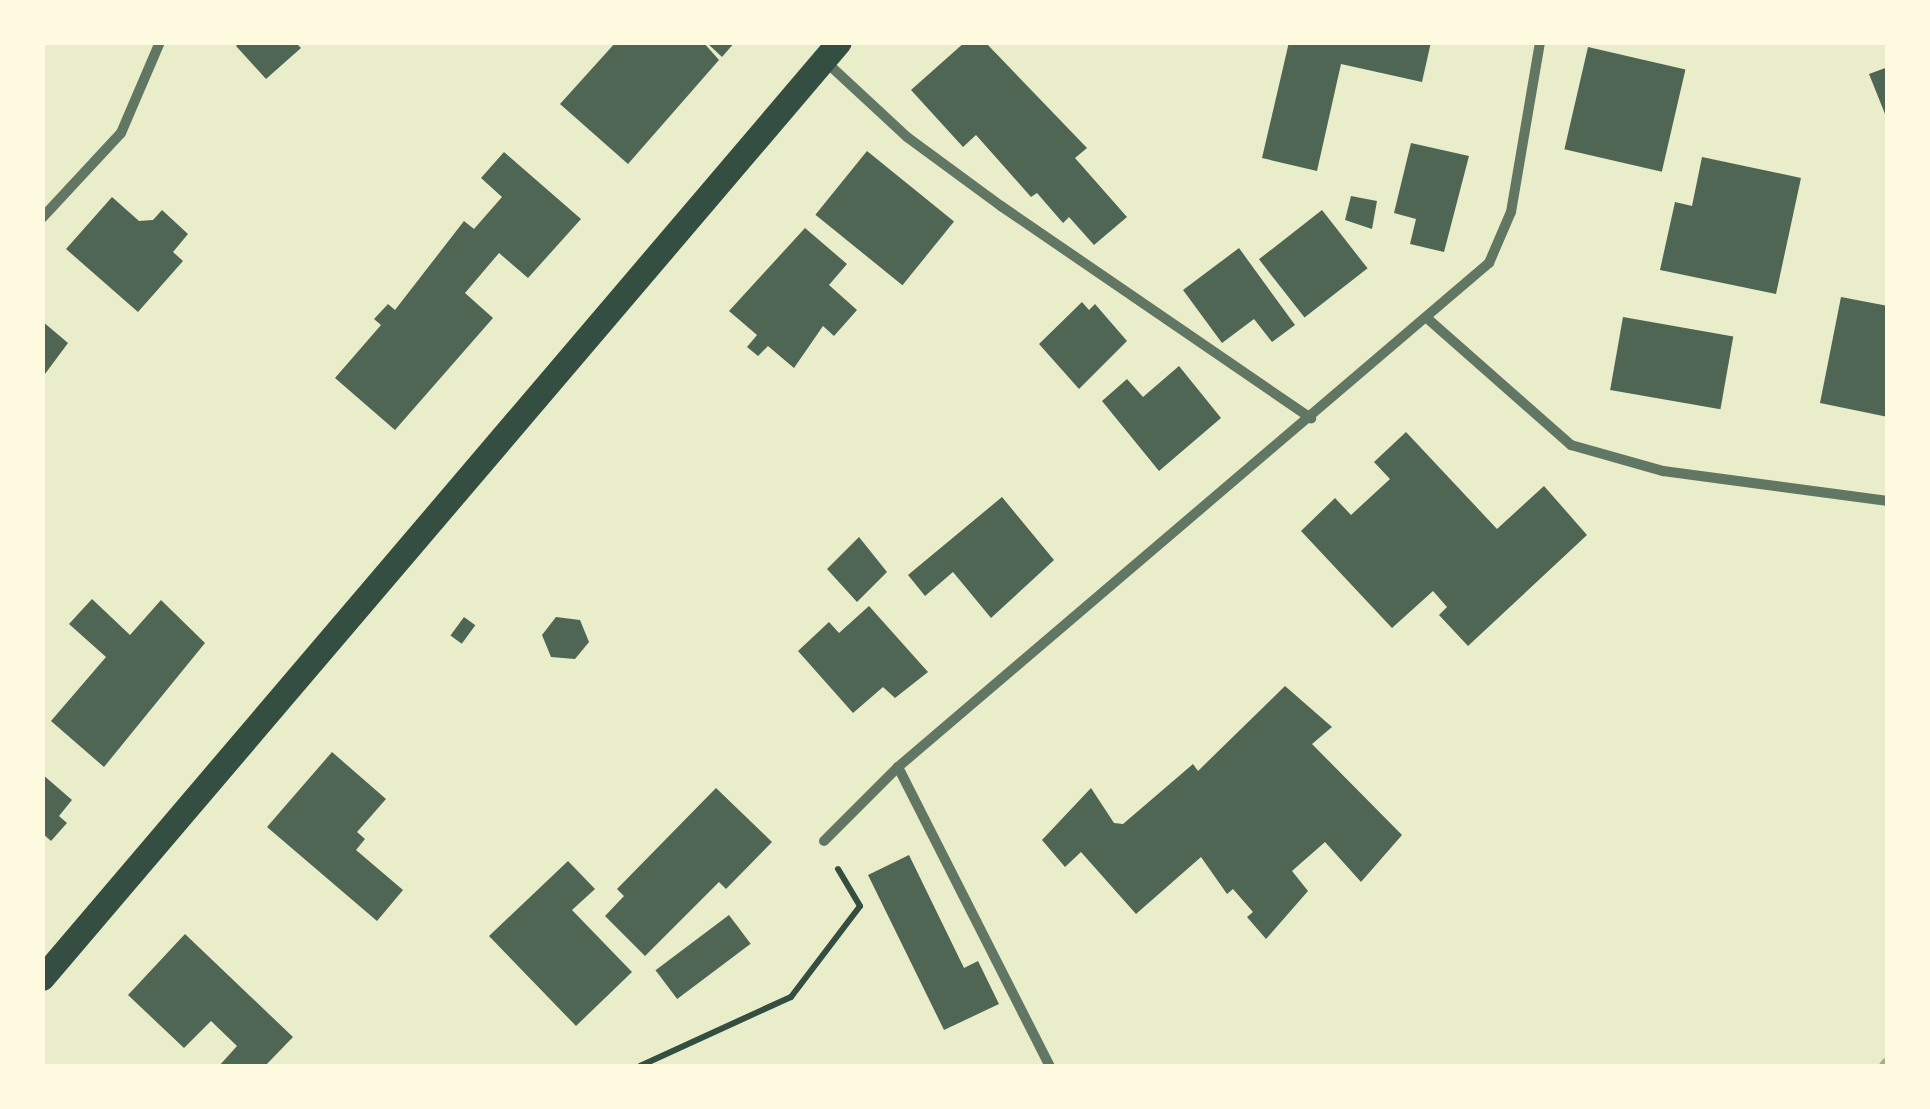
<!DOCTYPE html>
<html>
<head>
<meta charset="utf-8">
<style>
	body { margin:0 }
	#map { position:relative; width:1930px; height:1109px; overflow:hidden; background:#e9edc9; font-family:"Fira Sans Condensed",sans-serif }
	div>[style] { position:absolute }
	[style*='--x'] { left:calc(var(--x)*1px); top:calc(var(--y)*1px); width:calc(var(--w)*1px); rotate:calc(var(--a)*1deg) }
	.stream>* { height:15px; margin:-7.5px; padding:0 7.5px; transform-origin:7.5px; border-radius:7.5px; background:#a3b18a }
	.building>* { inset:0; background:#4f6655; transform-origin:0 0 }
	.path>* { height:6px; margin:-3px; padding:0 3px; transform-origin:3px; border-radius:3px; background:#344e41 }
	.minor>* { height:10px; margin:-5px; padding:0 5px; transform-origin:5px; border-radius:5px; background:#617663 }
	.primary>* { height:25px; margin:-12.5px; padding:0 12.5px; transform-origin:12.5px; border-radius:12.5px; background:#344e41 }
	span { translate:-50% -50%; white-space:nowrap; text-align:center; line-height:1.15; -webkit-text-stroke:10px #fefae0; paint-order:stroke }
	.frame { position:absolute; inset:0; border:45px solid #fefae0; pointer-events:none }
</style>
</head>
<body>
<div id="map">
	<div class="stream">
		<div style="--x:1886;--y:1066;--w:3;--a:-45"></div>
	</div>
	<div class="building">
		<div style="clip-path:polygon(240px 42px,295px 42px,301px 48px,266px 79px,236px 46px)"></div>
		<div style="clip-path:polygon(616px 42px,703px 42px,719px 60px,628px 164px,560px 104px)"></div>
		<div style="clip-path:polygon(706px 42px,735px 42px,722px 57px)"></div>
		<div style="clip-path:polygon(965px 42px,985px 42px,1087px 148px,1075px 158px,1127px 217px,1094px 245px,1069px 217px,1063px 223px,1037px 193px,1031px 197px,976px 135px,963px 147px,911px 90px)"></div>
		<div style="clip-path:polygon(1289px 42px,1431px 42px,1422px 82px,1341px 64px,1317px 171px,1262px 158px)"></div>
		<div style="left:1588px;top:47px;width:100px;height:105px;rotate:13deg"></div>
		<div style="clip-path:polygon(1888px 67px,1888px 119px,1887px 119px,1869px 74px)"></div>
		<div style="clip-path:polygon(1411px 143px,1469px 156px,1444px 252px,1410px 244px,1416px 219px,1394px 213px)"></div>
		<div style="left:867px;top:151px;width:112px;height:82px;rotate:39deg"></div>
		<div style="clip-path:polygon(504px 152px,581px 219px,528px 278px,499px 253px,465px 293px,493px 318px,395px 430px,335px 378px,381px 325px,374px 319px,388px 304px,395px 310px,464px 221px,474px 229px,502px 197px,481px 178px)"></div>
		<div style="clip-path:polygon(1702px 157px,1801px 178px,1776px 294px,1660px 270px,1675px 202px,1692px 206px)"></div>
		<div style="clip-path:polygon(1351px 196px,1377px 201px,1372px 229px,1345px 220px)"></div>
		<div style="clip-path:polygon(112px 197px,139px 221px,153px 220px,162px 210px,188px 234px,173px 252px,183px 261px,138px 312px,66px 249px)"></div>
		<div style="left:1322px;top:210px;width:74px;height:80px;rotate:52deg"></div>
		<div style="clip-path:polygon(805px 228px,847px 264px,829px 285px,857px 310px,834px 336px,823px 326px,794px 368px,768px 346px,758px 356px,747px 347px,757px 335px,729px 311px)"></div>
		<div style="clip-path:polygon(1239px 248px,1295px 325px,1272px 342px,1254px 319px,1222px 343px,1183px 290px)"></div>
		<div style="clip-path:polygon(1841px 297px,1888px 306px,1888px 417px,1820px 403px)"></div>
		<div style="clip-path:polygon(1082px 302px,1089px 310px,1095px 304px,1127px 341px,1079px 389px,1039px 344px)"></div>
		<div style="left:1623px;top:317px;width:112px;height:74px;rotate:10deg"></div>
		<div style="clip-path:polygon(42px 321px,68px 343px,42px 378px)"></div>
		<div style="clip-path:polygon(1179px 366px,1221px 418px,1159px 471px,1102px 401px,1127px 379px,1143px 397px)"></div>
		<div style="clip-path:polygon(1406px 432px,1497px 529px,1544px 486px,1587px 535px,1468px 646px,1439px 615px,1447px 607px,1433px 591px,1392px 628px,1301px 531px,1335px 498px,1351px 515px,1390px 479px,1374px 462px)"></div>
		<div style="clip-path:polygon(1002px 497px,1054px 560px,991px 618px,953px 572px,925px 596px,908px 575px)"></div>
		<div style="clip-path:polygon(859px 537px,887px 572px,857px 602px,827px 569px)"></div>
		<div style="clip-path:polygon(92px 599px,130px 635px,161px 600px,205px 643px,104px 767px,51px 721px,106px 657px,69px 624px)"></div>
		<div style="clip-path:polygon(869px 606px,928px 672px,895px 698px,883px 687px,853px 713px,798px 651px,829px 622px,839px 633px)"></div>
		<div style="left:464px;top:617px;width:14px;height:23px;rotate:36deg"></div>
		<div style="clip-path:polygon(556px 617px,580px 620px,589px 642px,575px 659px,551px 657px,542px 635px)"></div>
		<div style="clip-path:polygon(1285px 686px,1332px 727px,1312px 744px,1402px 835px,1361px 882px,1325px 842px,1292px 871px,1308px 891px,1266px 939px,1247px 917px,1253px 912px,1233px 889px,1227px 894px,1201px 857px,1136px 914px,1081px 852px,1065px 867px,1042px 840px,1091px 788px,1114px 823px,1123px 824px,1193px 764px,1198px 771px)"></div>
		<div style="clip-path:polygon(332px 752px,386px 799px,357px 832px,365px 839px,356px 850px,403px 890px,377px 921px,267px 827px)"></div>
		<div style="clip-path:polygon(42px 774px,72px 800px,59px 816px,67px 823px,51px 841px,42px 833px)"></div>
		<div style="clip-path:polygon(716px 788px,772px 842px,726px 889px,719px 882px,645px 956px,605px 916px,624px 896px,617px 889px)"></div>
		<div style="clip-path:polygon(909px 855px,964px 968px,978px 961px,999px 1004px,944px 1030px,868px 875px)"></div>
		<div style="clip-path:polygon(568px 861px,595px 889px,572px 910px,632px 972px,576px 1026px,489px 936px)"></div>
		<div style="left:729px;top:915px;width:36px;height:92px;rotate:53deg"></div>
		<div style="clip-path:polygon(185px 934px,293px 1037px,265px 1066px,219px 1066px,237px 1046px,211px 1021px,184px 1048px,128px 995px)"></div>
	</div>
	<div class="path">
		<div style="--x:640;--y:1066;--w:166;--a:-24.6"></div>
		<div style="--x:791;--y:997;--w:114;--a:-52.8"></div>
		<div style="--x:860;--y:906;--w:43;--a:-120.7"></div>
	</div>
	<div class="minor">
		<div style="--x:825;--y:61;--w:112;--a:42.8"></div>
		<div style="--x:907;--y:137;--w:117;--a:36.3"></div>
		<div style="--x:1001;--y:206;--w:376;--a:34.4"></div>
		<div style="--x:42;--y:218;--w:116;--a:-47.1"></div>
		<div style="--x:121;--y:133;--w:99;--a:-66.8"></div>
		<div style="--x:1428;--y:319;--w:191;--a:41.4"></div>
		<div style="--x:1571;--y:445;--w:96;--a:15.8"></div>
		<div style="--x:1663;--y:471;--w:227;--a:7.6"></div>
		<div style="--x:898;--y:767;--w:335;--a:63.1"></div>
		<div style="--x:824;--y:841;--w:105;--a:-45"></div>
		<div style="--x:898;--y:767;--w:777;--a:-40.46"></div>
		<div style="--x:1489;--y:263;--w:56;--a:-66.7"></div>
		<div style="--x:1511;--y:212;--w:172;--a:-80.3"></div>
	</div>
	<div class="primary">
		<div style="--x:42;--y:978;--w:1229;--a:-49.59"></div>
	</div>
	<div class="frame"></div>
</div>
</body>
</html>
